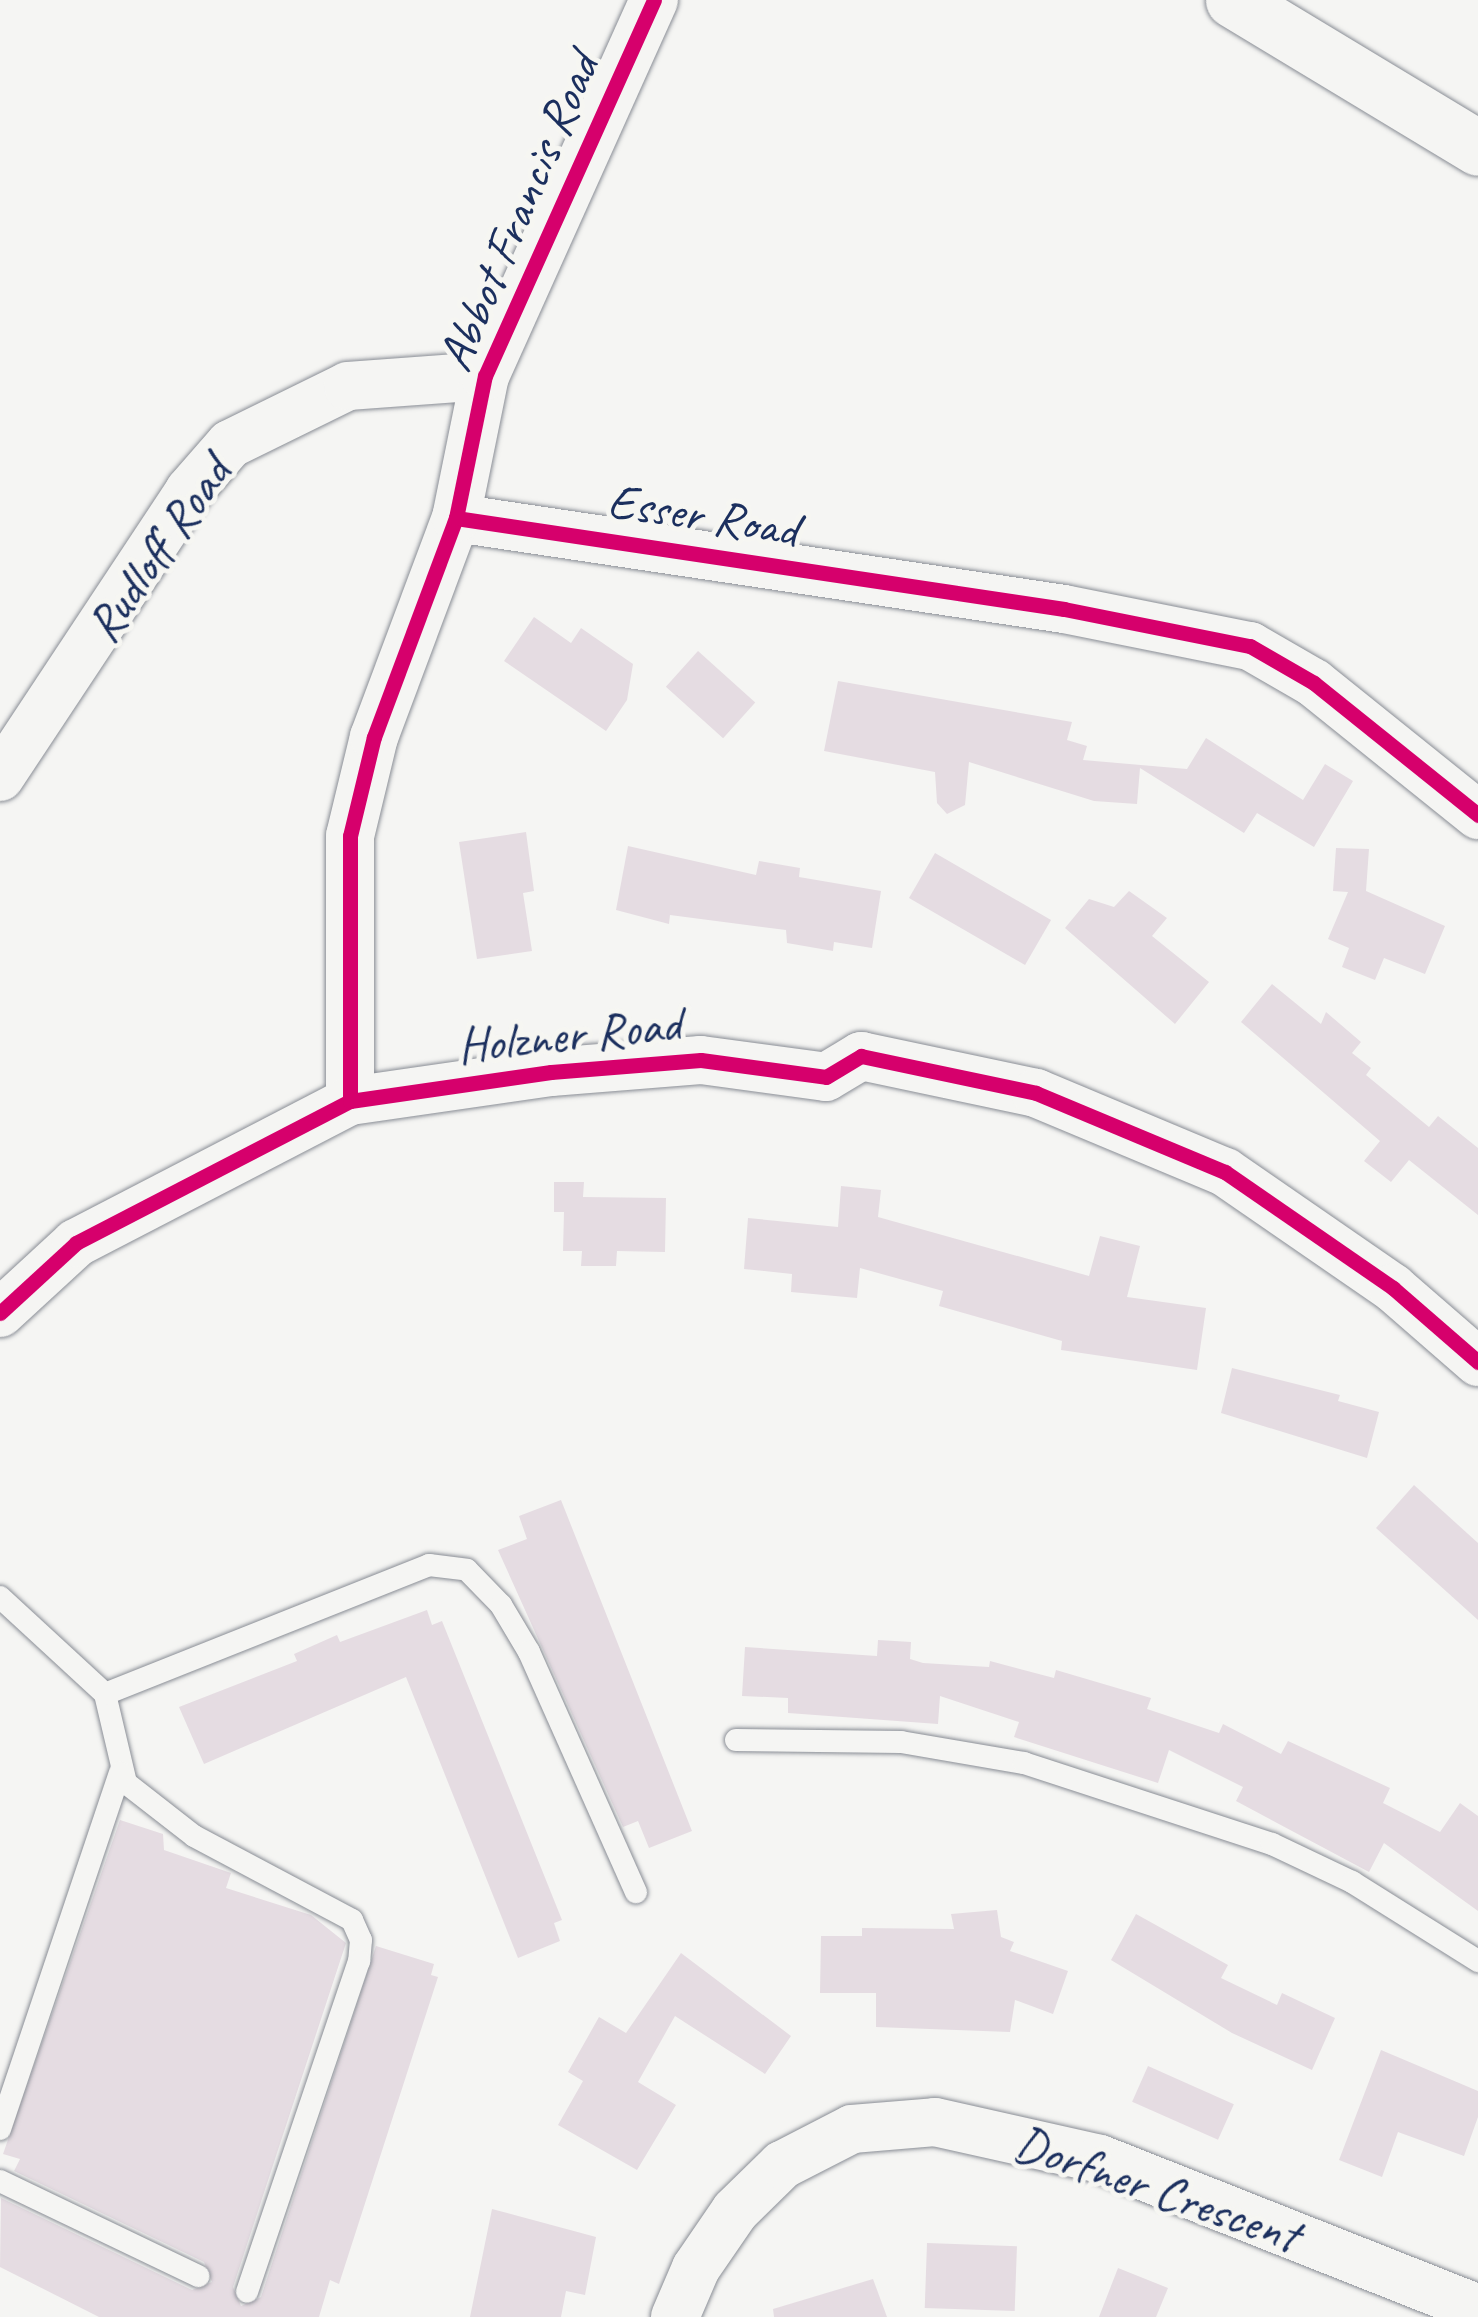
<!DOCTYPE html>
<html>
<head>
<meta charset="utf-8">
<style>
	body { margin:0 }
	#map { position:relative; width:1478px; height:2317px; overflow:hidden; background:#f5f5f3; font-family:Caveat,sans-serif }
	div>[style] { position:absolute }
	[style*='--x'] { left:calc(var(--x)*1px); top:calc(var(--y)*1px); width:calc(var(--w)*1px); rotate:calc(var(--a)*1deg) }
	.building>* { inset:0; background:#e5dce2; transform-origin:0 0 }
	.roads { filter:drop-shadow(0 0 2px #898d95) drop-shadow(0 0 2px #898d95) }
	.lane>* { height:22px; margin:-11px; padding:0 11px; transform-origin:11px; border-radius:11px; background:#f5f5f3 }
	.street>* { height:48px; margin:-24px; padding:0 24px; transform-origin:24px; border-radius:24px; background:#f5f5f3 }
	.highway>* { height:55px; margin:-27.5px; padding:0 27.5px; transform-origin:27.5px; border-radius:27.5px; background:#f5f5f3 }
	.cycleway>* { height:15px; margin:-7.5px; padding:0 7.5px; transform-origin:7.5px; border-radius:7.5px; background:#d6006c }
	span { translate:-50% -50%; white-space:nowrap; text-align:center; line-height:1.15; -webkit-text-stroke:10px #f6f6f2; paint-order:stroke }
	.street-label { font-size:50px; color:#1b2f5e }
</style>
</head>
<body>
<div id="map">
	<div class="building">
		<div style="clip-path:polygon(534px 617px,571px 643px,581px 628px,633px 664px,627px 700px,606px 731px,504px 661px)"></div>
		<div style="left:698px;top:651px;width:77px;height:48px;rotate:42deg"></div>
		<div style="clip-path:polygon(838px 681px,1072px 722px,1067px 740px,1087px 746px,1083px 760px,1187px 769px,1206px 738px,1303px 800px,1325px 764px,1353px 781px,1314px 847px,1257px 813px,1244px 833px,1140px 768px,1137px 804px,1094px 801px,969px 762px,965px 805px,947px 814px,937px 803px,935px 772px,824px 751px)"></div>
		<div style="clip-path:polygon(526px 832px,534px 891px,523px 893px,532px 951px,477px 959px,459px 842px)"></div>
		<div style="clip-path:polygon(628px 846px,756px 875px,759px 861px,800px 868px,799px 877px,881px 891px,872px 948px,834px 942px,833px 951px,787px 943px,786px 930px,670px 915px,669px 924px,616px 910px)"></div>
		<div style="clip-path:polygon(1336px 848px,1369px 849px,1366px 891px,1445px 926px,1425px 974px,1384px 958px,1375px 980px,1342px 967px,1349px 948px,1328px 939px,1348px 892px,1333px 891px)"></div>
		<div style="left:935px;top:853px;width:134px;height:52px;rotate:30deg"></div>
		<div style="clip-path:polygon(1129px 891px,1167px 918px,1152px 936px,1209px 982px,1175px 1024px,1065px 928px,1089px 899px,1114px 907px)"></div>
		<div style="clip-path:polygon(1272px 984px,1321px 1024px,1326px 1012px,1361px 1042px,1352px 1053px,1371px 1068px,1366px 1075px,1429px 1127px,1438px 1116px,1478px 1148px,1478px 1215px,1409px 1160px,1391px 1182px,1364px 1161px,1380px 1141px,1241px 1022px)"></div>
		<div style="clip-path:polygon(554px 1182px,584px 1182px,583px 1197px,666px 1198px,665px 1252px,617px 1251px,616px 1266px,581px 1266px,582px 1251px,563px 1251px,564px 1212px,554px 1212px)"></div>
		<div style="clip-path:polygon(841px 1186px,881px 1190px,878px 1217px,1089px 1276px,1100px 1236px,1140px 1246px,1127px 1297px,1206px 1308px,1197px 1370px,1061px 1350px,1062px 1341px,939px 1306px,943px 1291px,860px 1268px,857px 1298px,791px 1292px,792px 1274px,744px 1269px,748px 1218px,838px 1227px)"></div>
		<div style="clip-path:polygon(1232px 1368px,1340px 1395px,1338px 1401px,1379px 1412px,1367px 1458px,1221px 1413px)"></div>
		<div style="clip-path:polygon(1414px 1485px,1478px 1543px,1478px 1620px,1376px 1528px)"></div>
		<div style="clip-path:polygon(561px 1500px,692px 1831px,649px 1848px,638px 1821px,623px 1827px,498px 1550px,527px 1539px,519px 1516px)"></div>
		<div style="clip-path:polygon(427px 1610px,432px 1625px,442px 1621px,562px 1920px,554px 1923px,560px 1941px,518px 1958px,406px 1677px,204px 1764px,179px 1707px,297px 1661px,294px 1654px,337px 1635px,340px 1642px)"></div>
		<div style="clip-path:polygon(878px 1640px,911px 1642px,910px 1659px,923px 1663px,989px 1667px,990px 1661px,1054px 1678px,1056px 1670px,1151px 1698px,1147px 1709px,1219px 1733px,1223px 1724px,1281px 1754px,1288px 1741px,1390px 1788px,1383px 1803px,1440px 1832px,1460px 1803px,1478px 1816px,1478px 1911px,1384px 1843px,1369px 1872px,1236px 1801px,1243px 1787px,1169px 1750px,1158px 1783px,1014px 1737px,1019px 1722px,940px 1696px,938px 1724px,788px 1713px,788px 1698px,742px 1696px,745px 1647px,877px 1656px)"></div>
		<div style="clip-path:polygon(120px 1820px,163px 1834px,164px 1850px,231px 1873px,226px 1888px,311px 1915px,346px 1943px,233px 2287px,241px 2306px,261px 2297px,376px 1946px,434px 1964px,431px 1975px,438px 1977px,339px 2284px,330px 2280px,319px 2317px,99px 2317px,0 2267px,1px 2198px,192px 2290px,212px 2282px,204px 2262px,14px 2171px,20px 2159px,3px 2154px)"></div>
		<div style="clip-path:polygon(997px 1910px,1001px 1937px,1014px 1942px,1010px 1951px,1068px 1971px,1053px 2014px,1015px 2000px,1010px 2032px,876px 2027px,876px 1993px,820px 1993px,821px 1936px,862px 1936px,862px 1928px,954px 1929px,951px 1914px)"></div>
		<div style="clip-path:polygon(1136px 1914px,1228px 1965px,1221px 1978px,1277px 2005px,1282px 1993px,1335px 2018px,1312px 2070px,1232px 2033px,1111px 1960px)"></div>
		<div style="clip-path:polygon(681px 1953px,791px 2036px,765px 2074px,675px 2016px,638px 2082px,676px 2105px,637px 2170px,558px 2125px,583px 2081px,568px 2072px,599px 2017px,626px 2033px)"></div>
		<div style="clip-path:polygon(1381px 2050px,1478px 2091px,1478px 2117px,1464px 2156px,1398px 2132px,1382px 2177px,1339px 2160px)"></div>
		<div style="left:1148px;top:2066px;width:94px;height:39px;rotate:24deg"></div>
		<div style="clip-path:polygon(492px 2209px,596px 2237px,585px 2295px,566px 2291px,561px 2317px,470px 2317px)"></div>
		<div style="left:927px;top:2243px;width:90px;height:65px;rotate:2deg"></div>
		<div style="clip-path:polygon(1118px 2268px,1168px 2288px,1156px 2317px,1099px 2317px)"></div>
		<div style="clip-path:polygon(873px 2279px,887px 2317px,774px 2317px,773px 2309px)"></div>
	</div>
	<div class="roads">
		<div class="lane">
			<div style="--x:0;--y:1597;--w:143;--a:42.7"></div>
			<div style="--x:105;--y:1694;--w:91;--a:76.7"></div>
			<div style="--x:126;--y:1783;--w:86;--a:37.9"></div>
			<div style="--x:194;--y:1836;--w:179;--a:28"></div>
			<div style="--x:352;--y:1920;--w:22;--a:66"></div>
			<div style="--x:361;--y:1940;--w:21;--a:95"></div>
			<div style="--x:359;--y:1961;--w:349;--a:108.7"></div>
			<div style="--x:105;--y:1694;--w:349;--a:-21.7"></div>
			<div style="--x:429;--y:1565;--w:38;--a:7"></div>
			<div style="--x:467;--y:1570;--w:49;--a:45.8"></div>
			<div style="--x:501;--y:1605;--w:55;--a:59.2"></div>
			<div style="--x:529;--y:1652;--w:263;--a:66"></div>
			<div style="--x:736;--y:1740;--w:165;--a:0.7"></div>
			<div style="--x:901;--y:1742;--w:125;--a:9.7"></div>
			<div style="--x:1024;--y:1763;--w:261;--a:18.1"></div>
			<div style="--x:1272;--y:1844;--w:89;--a:25.4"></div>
			<div style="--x:1352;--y:1882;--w:149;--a:32.1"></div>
			<div style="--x:0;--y:2129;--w:376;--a:-71.4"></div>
			<div style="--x:0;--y:2181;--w:220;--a:25.6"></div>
		</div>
		<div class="street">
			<div style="--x:456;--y:518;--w:615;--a:8.51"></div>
			<div style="--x:1064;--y:609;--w:190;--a:11.3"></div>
			<div style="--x:1250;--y:646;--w:74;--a:30"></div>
			<div style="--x:1314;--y:683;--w:211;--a:38.8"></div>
			<div style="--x:0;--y:777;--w:343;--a:-56.5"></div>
			<div style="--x:189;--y:491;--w:62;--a:-48.9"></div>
			<div style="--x:230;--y:444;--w:131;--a:-26.2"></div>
			<div style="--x:348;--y:386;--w:137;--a:-4.2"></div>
			<div style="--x:350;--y:1101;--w:265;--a:-90"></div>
			<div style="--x:350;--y:836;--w:102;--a:-76.4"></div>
			<div style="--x:374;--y:737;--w:234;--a:-69.5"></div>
			<div style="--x:456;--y:518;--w:145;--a:-78.5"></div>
			<div style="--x:485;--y:376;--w:412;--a:-65.8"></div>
			<div style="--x:0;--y:1313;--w:103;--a:-42.6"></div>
			<div style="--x:76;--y:1243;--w:309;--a:-27.4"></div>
			<div style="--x:350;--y:1101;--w:203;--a:-8.2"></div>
			<div style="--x:551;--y:1072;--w:150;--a:-4.6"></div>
			<div style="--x:701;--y:1060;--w:126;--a:7.7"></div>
			<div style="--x:826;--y:1077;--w:41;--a:-31"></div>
			<div style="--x:861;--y:1056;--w:179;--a:11.9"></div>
			<div style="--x:1036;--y:1093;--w:205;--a:22.7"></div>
			<div style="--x:1225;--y:1172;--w:204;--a:34.6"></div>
			<div style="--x:1393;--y:1288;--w:113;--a:41"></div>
			<div style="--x:675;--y:2317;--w:53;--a:-66.8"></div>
			<div style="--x:696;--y:2268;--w:69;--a:-55.6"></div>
			<div style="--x:735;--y:2211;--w:66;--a:-44.4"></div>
			<div style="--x:782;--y:2165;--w:79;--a:-27.2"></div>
			<div style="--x:852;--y:2129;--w:83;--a:-4.8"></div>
			<div style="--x:935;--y:2122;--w:169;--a:12.6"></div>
			<div style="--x:1100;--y:2159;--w:407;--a:21.6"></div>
		</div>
		<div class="highway">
			<div style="--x:1233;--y:0;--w:286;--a:31.1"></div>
		</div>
	</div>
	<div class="cycleway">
		<div style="--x:456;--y:518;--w:615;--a:8.51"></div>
		<div style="--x:1064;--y:609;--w:190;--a:11.3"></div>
		<div style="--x:1250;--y:646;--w:74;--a:30"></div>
		<div style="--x:1314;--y:683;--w:211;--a:38.8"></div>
		<div style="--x:350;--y:1101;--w:265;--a:-90"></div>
		<div style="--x:350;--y:836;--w:102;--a:-76.4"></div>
		<div style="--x:374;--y:737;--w:234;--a:-69.5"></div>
		<div style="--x:456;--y:518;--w:145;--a:-78.5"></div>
		<div style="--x:485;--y:376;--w:412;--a:-65.8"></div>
		<div style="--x:0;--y:1313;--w:103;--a:-42.6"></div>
		<div style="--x:76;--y:1243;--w:309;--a:-27.4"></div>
		<div style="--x:350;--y:1101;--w:203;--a:-8.2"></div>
		<div style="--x:551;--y:1072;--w:150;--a:-4.6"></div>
		<div style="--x:701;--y:1060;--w:126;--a:7.7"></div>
		<div style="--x:826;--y:1077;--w:41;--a:-31"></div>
		<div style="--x:861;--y:1056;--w:179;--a:11.9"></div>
		<div style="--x:1036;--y:1093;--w:205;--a:22.7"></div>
		<div style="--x:1225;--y:1172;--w:204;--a:34.6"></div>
		<div style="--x:1393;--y:1288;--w:113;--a:41"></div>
	</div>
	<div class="street-label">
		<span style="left:518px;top:212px;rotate:-67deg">Abbot Francis Road</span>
		<span style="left:703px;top:515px;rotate:9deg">Esser Road</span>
		<span style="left:158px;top:549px;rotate:-55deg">Rudloff Road</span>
		<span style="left:569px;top:1035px;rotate:-6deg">Holzner Road</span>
		<span style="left:1157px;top:2189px;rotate:19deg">Dorfner Crescent</span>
	</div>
</div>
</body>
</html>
